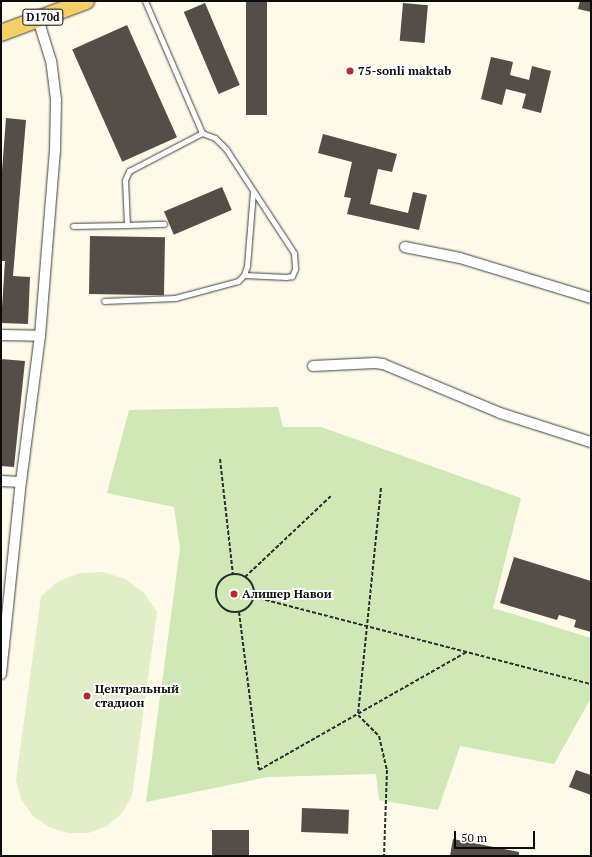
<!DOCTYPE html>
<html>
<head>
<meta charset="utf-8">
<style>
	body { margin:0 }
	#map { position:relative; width:592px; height:857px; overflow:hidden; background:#fefaea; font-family:"PT Serif",serif }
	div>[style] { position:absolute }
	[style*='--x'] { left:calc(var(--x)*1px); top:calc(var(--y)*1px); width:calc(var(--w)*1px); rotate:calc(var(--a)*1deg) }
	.green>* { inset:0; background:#d0e7b6 }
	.pitch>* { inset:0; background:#e1eec7 }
	.building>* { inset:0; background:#544d48; transform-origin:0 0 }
	.path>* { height:2px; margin-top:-1px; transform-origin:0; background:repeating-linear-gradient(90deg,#2d2d2d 0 4px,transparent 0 6px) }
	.path>.ring { margin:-1px; padding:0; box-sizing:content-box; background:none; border:2px solid #2d2d2d; border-radius:50% }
	.roads { filter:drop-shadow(0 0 1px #3e3e3e) drop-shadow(0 0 1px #3e3e3e) }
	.lane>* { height:5px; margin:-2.5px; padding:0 2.5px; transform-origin:2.5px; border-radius:2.5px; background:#fff }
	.street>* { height:10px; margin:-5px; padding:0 5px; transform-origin:5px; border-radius:5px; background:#fff }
	.primary>* { height:16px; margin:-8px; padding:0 8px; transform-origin:8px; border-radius:8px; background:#f4d064 }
	.dots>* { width:11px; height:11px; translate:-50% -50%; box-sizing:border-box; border:2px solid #fff; border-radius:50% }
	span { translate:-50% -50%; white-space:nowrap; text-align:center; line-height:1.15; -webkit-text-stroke:4px #fff; paint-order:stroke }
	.shield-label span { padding:1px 3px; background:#fff; border:1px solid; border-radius:3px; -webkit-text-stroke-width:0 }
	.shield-label { font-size:11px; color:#0b0b0b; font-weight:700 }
	.poi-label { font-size:12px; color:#0b0b0b; font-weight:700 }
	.left { translate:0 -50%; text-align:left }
	.frame { position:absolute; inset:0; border:2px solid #0b0b0b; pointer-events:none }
	.scale { position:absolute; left:454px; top:831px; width:81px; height:18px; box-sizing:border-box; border:2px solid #0b0b0b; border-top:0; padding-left:5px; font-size:12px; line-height:14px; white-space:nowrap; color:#0b0b0b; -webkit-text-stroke:3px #fff; paint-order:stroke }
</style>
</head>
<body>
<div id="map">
	<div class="green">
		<div style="clip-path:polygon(278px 407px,283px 427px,321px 427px,521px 498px,493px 608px,591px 638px,591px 698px,554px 764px,460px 746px,438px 810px,379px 800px,376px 774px,268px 777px,146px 802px,180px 548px,174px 507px,107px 493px,129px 410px)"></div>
	</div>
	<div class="pitch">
		<div style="clip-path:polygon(103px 572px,125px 579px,144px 593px,157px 612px,132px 796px,122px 813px,107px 826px,88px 833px,68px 833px,49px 827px,33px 816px,21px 799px,16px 780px,41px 596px,59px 581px,80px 573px)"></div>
	</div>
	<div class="building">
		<div style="left:246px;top:1px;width:21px;height:114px"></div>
		<div style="clip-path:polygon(580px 1px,591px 1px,591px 12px,578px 9px)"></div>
		<div style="left:205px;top:3px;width:89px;height:23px;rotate:67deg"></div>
		<div style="left:403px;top:3px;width:25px;height:38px;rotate:5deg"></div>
		<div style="left:127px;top:25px;width:123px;height:60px;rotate:66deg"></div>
		<div style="clip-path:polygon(491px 57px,513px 62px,510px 75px,529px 80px,532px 66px,551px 71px,541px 113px,522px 108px,526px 94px,506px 89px,502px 105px,481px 99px)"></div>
		<div style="clip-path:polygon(6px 118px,26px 120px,13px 276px,30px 277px,28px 324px,1px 323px,5px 261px,1px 261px,2px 205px,1px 205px,1px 184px)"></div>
		<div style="clip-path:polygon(323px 134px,397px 154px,392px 172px,378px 169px,370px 204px,408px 213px,413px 192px,427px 195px,419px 230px,347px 214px,351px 198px,344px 197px,352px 162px,318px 153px)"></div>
		<div style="left:222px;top:187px;width:25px;height:63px;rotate:67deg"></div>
		<div style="left:90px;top:236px;width:75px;height:58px;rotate:1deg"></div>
		<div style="clip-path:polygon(1px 359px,25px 361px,14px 467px,1px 466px)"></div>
		<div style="clip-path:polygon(514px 557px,591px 581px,591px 632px,574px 627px,576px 620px,559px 615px,557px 620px,500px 603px)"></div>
		<div style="clip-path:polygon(576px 770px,591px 775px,591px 795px,569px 787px)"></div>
		<div style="left:302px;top:808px;width:47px;height:24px;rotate:2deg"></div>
		<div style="left:212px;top:830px;width:37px;height:25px"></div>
		<div style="clip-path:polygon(453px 839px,519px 852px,519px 856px,450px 856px)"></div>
	</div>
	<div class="path">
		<div style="--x:220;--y:459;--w:116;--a:83.6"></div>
		<div style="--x:381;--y:488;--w:228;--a:95.8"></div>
		<div style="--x:358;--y:715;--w:30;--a:45"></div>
		<div style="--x:379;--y:736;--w:35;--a:77"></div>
		<div style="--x:387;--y:770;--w:86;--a:92"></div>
		<div class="ring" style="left:216px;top:574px;width:36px;height:36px"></div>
		<div style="--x:245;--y:577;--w:118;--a:-43.3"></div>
		<div style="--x:254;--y:597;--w:348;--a:14.5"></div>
		<div style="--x:239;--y:612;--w:159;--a:82.8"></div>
		<div style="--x:259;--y:770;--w:239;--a:-29.6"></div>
	</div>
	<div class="roads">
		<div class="lane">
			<div style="--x:145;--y:1;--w:144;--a:66.6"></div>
			<div style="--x:202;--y:133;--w:14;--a:21"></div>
			<div style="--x:215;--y:138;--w:16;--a:45"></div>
			<div style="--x:226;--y:149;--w:124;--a:56.8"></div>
			<div style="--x:294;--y:253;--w:16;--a:86"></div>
			<div style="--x:295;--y:269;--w:8;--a:113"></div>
			<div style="--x:292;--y:276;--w:6;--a:171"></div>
			<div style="--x:286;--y:277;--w:42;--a:-177.3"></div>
			<div style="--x:127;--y:225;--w:37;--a:-2"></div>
			<div style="--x:73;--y:226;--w:54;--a:-1.1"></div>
			<div style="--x:127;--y:225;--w:45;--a:-92.5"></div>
			<div style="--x:125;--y:180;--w:10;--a:-66"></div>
			<div style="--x:129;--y:171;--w:82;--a:-27.5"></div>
			<div style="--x:104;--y:301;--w:71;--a:-2.4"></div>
			<div style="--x:175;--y:298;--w:65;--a:-15.1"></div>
			<div style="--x:238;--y:281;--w:8;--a:-45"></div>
			<div style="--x:244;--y:275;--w:9;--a:-72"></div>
			<div style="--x:247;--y:266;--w:75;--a:-85.4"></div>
		</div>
		<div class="street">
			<div style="--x:405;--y:247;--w:56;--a:11.3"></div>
			<div style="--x:460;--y:258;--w:137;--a:17"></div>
			<div style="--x:1;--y:335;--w:39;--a:1"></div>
			<div style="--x:313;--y:366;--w:62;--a:-2.8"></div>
			<div style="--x:375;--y:363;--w:8;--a:7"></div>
			<div style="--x:383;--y:364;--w:127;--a:22.7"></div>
			<div style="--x:500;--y:413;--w:96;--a:17.7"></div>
			<div style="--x:1;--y:481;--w:20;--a:3"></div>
			<div style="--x:1;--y:674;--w:193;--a:-84.1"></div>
			<div style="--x:21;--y:482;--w:147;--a:-82.6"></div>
			<div style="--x:40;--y:336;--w:186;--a:-85.4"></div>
			<div style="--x:55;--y:151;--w:51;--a:-88.9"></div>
			<div style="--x:56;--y:100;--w:39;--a:-97"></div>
			<div style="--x:51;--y:61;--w:44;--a:-107.2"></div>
		</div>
		<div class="primary">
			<div style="--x:1;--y:33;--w:91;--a:-20.6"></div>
		</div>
	</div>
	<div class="dots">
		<div style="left:350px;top:71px;background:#b72830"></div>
		<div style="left:234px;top:594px;background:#b72830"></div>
		<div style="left:87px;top:696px;background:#b72830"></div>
	</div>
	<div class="shield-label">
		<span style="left:43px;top:17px">D170d</span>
	</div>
	<div class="poi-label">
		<span class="left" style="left:358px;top:71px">75-sonli maktab</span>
		<span class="left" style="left:242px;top:594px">Алишер Навои</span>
		<span class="left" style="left:95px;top:696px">Центральный<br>стадион</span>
	</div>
	<div class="frame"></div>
	<div class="scale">50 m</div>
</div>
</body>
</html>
